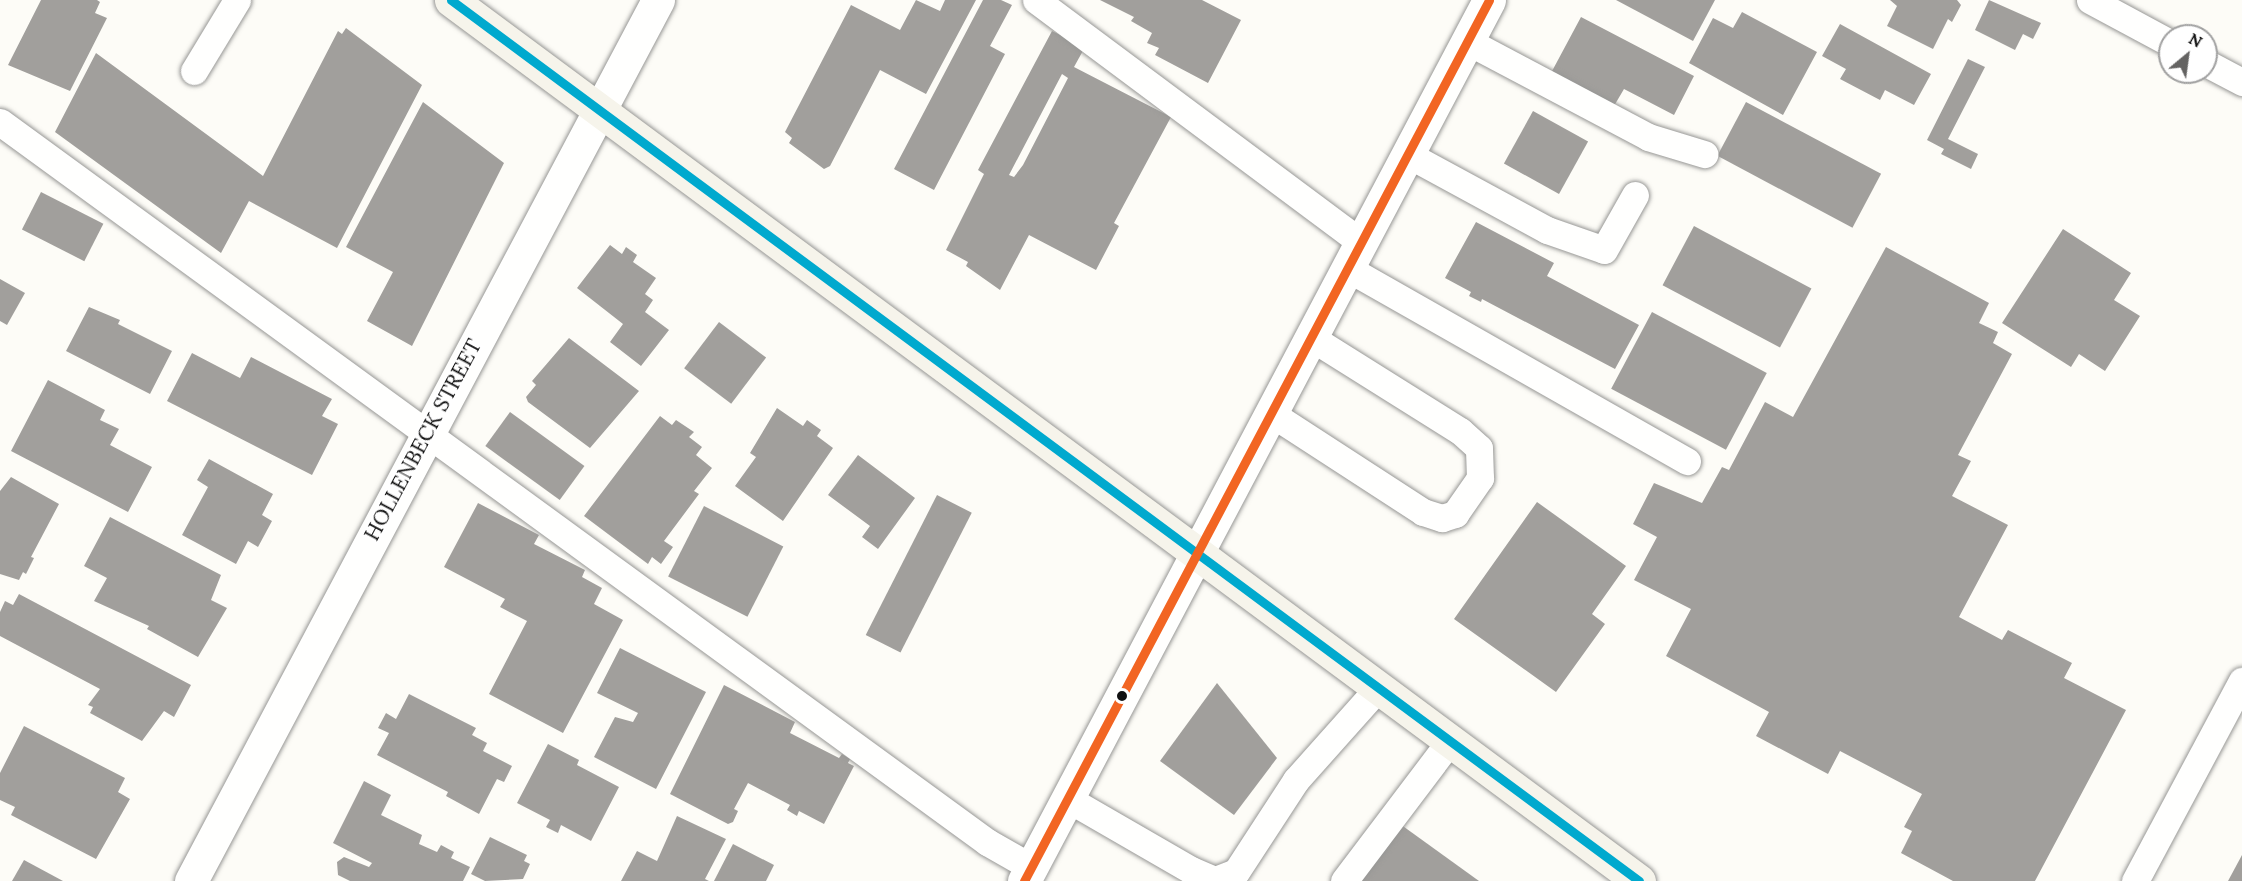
<!DOCTYPE html>
<html>
<head>
<meta charset="utf-8">
<style>
	body { margin:0 }
	#map { position:relative; width:2242px; height:881px; overflow:hidden; background:#fdfcf7; font-family:Lora,serif }
	div>[style] { position:absolute }
	[style*='--x'] { left:calc(var(--x)*1px); top:calc(var(--y)*1px); width:calc(var(--w)*1px); rotate:calc(var(--a)*1deg) }
	.building>* { inset:0; background:#a19f9c; transform-origin:0 0 }
	.roads { filter:drop-shadow(0 0 2px #979795) drop-shadow(0 0 2px #979795) }
	.lane>* { height:27px; margin:-13.5px; padding:0 13.5px; transform-origin:13.5px; border-radius:13.5px; background:#fffffe }
	.street>* { height:33px; margin:-16.5px; padding:0 16.5px; transform-origin:16.5px; border-radius:16.5px; background:#fffffe }
	.secondary>* { height:33px; margin:-16.5px; padding:0 16.5px; transform-origin:16.5px; border-radius:16.5px; background:#f6f4eb }
	.bus-1>* { height:9px; margin:-4.5px; padding:0 4.5px; transform-origin:4.5px; border-radius:4.5px; background:#00a9ce }
	.bus-2>* { height:9px; margin:-4.5px; padding:0 4.5px; transform-origin:4.5px; border-radius:4.5px; background:#f26522 }
	.dots>* { width:16px; height:16px; translate:-50% -50%; box-sizing:border-box; border:3px solid #fff; border-radius:50% }
	span { translate:-50% -50%; white-space:nowrap; text-align:center; line-height:1.15; -webkit-text-stroke:6px #fff; paint-order:stroke }
	.street-label { font-size:21px; color:#111 }
	.north { position:absolute; left:2158px; top:24px; width:60px; height:60px; box-sizing:border-box; background:#fff; border:2px solid #a0a0a0; border-radius:50%; rotate:29deg; font-size:16px; font-weight:700; line-height:24px; text-align:center; color:#111 }
	.north::after { content:''; display:block; margin:auto; width:21px; height:27px; background:#646362; clip-path:polygon(50% 0,100% 100%,50% 72%,0 100%) }
</style>
</head>
<body>
<div id="map">
	<div class="building">
		<div style="clip-path:polygon(41px 0,97px 0,100px 2px,95px 13px,107px 18px,70px 91px,8px 65px)"></div>
		<div style="clip-path:polygon(916px 0,940px 11px,945px 0,976px 0,926px 94px,880px 70px,830px 166px,824px 169px,789px 143px,792px 138px,785px 132px,851px 5px,900px 30px)"></div>
		<div style="clip-path:polygon(983px 0,1001px 0,1012px 5px,990px 46px,1005px 54px,934px 190px,894px 169px)"></div>
		<div style="clip-path:polygon(1100px 0,1202px 0,1241px 20px,1208px 83px,1155px 55px,1159px 48px,1147px 43px,1152px 33px,1131px 21px,1134px 17px)"></div>
		<div style="clip-path:polygon(1616px 0,1715px 0,1693px 41px)"></div>
		<div style="clip-path:polygon(1890px 0,1957px 0,1961px 5px,1952px 22px,1948px 19px,1933px 49px,1887px 26px,1897px 6px)"></div>
		<div style="clip-path:polygon(1989px 0,2041px 23px,2033px 39px,2023px 34px,2015px 50px,1975px 30px)"></div>
		<div style="clip-path:polygon(1742px 12px,1817px 52px,1783px 115px,1689px 63px,1713px 18px,1733px 28px)"></div>
		<div style="clip-path:polygon(1581px 17px,1694px 76px,1674px 115px,1624px 89px,1614px 106px,1551px 73px)"></div>
		<div style="clip-path:polygon(1840px 24px,1931px 74px,1914px 105px,1885px 90px,1880px 100px,1840px 79px,1846px 69px,1822px 56px)"></div>
		<div style="clip-path:polygon(346px 28px,422px 85px,337px 248px,249px 201px,221px 253px,55px 132px,96px 53px,263px 176px,338px 31px,342px 34px)"></div>
		<div style="clip-path:polygon(evenodd,1052px 31px,1085px 47px,1074px 67px,1171px 117px,1114px 223px,1119px 226px,1096px 270px,1029px 235px,1000px 290px,966px 266px,968px 262px,946px 250px,984px 174px,978px 170px,1052px 31px,1062px 74px,1068px 78px,1023px 165px,1014px 177px,1009px 175px,1062px 74px)"></div>
		<div style="clip-path:polygon(1968px 59px,1985px 67px,1948px 139px,1978px 154px,1971px 169px,1941px 154px,1944px 149px,1927px 140px)"></div>
		<div style="clip-path:polygon(423px 102px,504px 163px,412px 346px,367px 321px,393px 272px,346px 247px)"></div>
		<div style="left:1746px;top:102px;width:153px;height:61px;rotate:28deg"></div>
		<div style="left:1533px;top:111px;width:63px;height:60px;rotate:29deg"></div>
		<div style="left:41px;top:192px;width:70px;height:42px;rotate:27deg"></div>
		<div style="clip-path:polygon(1476px 222px,1554px 263px,1547px 276px,1639px 325px,1615px 369px,1482px 299px,1481px 302px,1469px 296px,1471px 292px,1445px 278px)"></div>
		<div style="left:1694px;top:226px;width:133px;height:67px;rotate:28deg"></div>
		<div style="clip-path:polygon(2063px 229px,2131px 273px,2114px 300px,2140px 316px,2105px 371px,2079px 354px,2071px 367px,2002px 323px)"></div>
		<div style="clip-path:polygon(610px 245px,622px 254px,626px 247px,637px 255px,633px 262px,656px 278px,645px 294px,653px 300px,645px 312px,669px 330px,641px 366px,610px 342px,623px 324px,577px 288px)"></div>
		<div style="clip-path:polygon(1886px 247px,1989px 303px,1979px 323px,1998px 332px,1993px 343px,2012px 354px,1958px 455px,1971px 461px,1952px 496px,2008px 525px,1959px 617px,2002px 640px,2008px 630px,2072px 663px,2064px 678px,2126px 710px,2035px 881px,1953px 881px,1901px 853px,1912px 831px,1904px 827px,1922px 794px,1840px 751px,1828px 774px,1756px 736px,1769px 712px,1666px 656px,1691px 609px,1634px 580px,1657px 537px,1633px 524px,1654px 483px,1702px 503px,1722px 467px,1729px 470px,1765px 402px,1793px 417px)"></div>
		<div style="clip-path:polygon(0 279px,25px 293px,7px 325px,0 321px)"></div>
		<div style="clip-path:polygon(89px 307px,120px 320px,118px 324px,172px 351px,150px 394px,66px 351px)"></div>
		<div style="left:1652px;top:312px;width:130px;height:87px;rotate:28deg"></div>
		<div style="left:719px;top:322px;width:59px;height:58px;rotate:37deg"></div>
		<div style="clip-path:polygon(569px 338px,639px 391px,590px 448px,528px 402px,526px 397px,536px 385px,532px 381px)"></div>
		<div style="clip-path:polygon(192px 353px,240px 378px,251px 357px,332px 399px,322px 416px,338px 424px,312px 475px,167px 401px)"></div>
		<div style="clip-path:polygon(48px 380px,105px 410px,100px 420px,119px 429px,110px 445px,152px 467px,128px 512px,11px 451px)"></div>
		<div style="clip-path:polygon(777px 408px,803px 426px,807px 420px,821px 430px,817px 436px,833px 448px,783px 521px,735px 486px,756px 457px,750px 453px)"></div>
		<div style="left:510px;top:412px;width:92px;height:42px;rotate:36deg"></div>
		<div style="clip-path:polygon(660px 416px,672px 425px,676px 420px,694px 432px,689px 437px,702px 447px,696px 455px,712px 468px,694px 491px,699px 494px,664px 541px,673px 547px,661px 564px,652px 557px,648px 564px,584px 516px)"></div>
		<div style="clip-path:polygon(858px 455px,915px 498px,878px 549px,862px 537px,870px 526px,828px 495px)"></div>
		<div style="clip-path:polygon(209px 459px,273px 494px,262px 515px,272px 521px,258px 547px,248px 541px,236px 564px,182px 535px,208px 487px,197px 480px)"></div>
		<div style="clip-path:polygon(11px 477px,59px 504px,31px 557px,34px 558px,26px 574px,23px 572px,19px 580px,0 574px,0 491px)"></div>
		<div style="left:937px;top:495px;width:39px;height:157px;rotate:27deg"></div>
		<div style="clip-path:polygon(1537px 502px,1626px 566px,1592px 614px,1605px 624px,1556px 692px,1454px 619px)"></div>
		<div style="clip-path:polygon(478px 503px,539px 535px,534px 544px,585px 570px,582px 577px,602px 588px,594px 604px,623px 620px,563px 733px,489px 694px,527px 621px,500px 607px,505px 599px,444px 567px)"></div>
		<div style="left:704px;top:506px;width:89px;height:79px;rotate:27deg"></div>
		<div style="clip-path:polygon(110px 517px,221px 575px,211px 600px,227px 608px,198px 657px,147px 629px,149px 626px,94px 601px,107px 578px,84px 566px)"></div>
		<div style="clip-path:polygon(19px 594px,191px 685px,174px 717px,164px 711px,142px 741px,90px 713px,93px 707px,88px 705px,100px 689px,0 636px,0 612px,5px 601px,13px 605px)"></div>
		<div style="clip-path:polygon(620px 648px,706px 692px,656px 789px,594px 757px,615px 717px,633px 722px,638px 713px,597px 693px)"></div>
		<div style="clip-path:polygon(1217px 683px,1277px 758px,1234px 815px,1160px 761px)"></div>
		<div style="clip-path:polygon(724px 685px,795px 722px,790px 733px,839px 758px,842px 754px,850px 759px,848px 763px,854px 766px,824px 824px,799px 811px,797px 816px,787px 810px,790px 805px,748px 783px,734px 809px,738px 811px,733px 822px,728px 824px,670px 794px)"></div>
		<div style="clip-path:polygon(409px 694px,476px 728px,472px 735px,487px 743px,483px 751px,512px 766px,504px 782px,497px 779px,479px 814px,446px 796px,448px 792px,377px 755px,389px 733px,378px 728px,386px 713px,396px 719px)"></div>
		<div style="clip-path:polygon(24px 726px,125px 778px,118px 792px,130px 799px,96px 859px,11px 815px,15px 807px,0 800px,0 773px)"></div>
		<div style="clip-path:polygon(548px 744px,579px 760px,577px 765px,619px 787px,591px 841px,561px 825px,558px 833px,546px 827px,550px 820px,517px 803px)"></div>
		<div style="clip-path:polygon(364px 781px,391px 795px,381px 815px,422px 835px,419px 844px,437px 852px,441px 845px,454px 852px,451px 858px,470px 867px,463px 881px,350px 881px,338px 875px,337px 862px,344px 857px,369px 867px,372px 863px,333px 843px)"></div>
		<div style="clip-path:polygon(677px 816px,726px 839px,705px 879px,709px 881px,621px 881px,637px 851px,657px 861px)"></div>
		<div style="clip-path:polygon(1400px 824px,1479px 881px,1358px 881px)"></div>
		<div style="clip-path:polygon(490px 837px,527px 855px,524px 861px,530px 864px,523px 879px,485px 881px,471px 874px)"></div>
		<div style="clip-path:polygon(733px 844px,774px 865px,766px 881px,714px 881px)"></div>
		<div style="clip-path:polygon(2242px 855px,2242px 881px,2228px 881px)"></div>
		<div style="clip-path:polygon(24px 860px,63px 881px,12px 881px)"></div>
	</div>
	<div class="roads">
		<div class="lane">
			<div style="--x:1036;--y:0;--w:405;--a:36.7"></div>
			<div style="--x:2090;--y:0;--w:91;--a:28.3"></div>
			<div style="--x:1467;--y:41;--w:205;--a:27.9"></div>
			<div style="--x:1648;--y:137;--w:59;--a:16.9"></div>
			<div style="--x:2206;--y:63;--w:41;--a:27.8"></div>
			<div style="--x:194;--y:71;--w:83;--a:-58.8"></div>
			<div style="--x:0;--y:122;--w:1222;--a:36.11"></div>
			<div style="--x:987;--y:842;--w:51;--a:29.6"></div>
			<div style="--x:1407;--y:154;--w:159;--a:28.5"></div>
			<div style="--x:1547;--y:230;--w:60;--a:19.3"></div>
			<div style="--x:1604;--y:250;--w:63;--a:-60.6"></div>
			<div style="--x:1347;--y:268;--w:391;--a:29.6"></div>
			<div style="--x:1272;--y:414;--w:180;--a:33"></div>
			<div style="--x:1423;--y:512;--w:20;--a:18"></div>
			<div style="--x:1442;--y:518;--w:14;--a:-17"></div>
			<div style="--x:1455;--y:514;--w:44;--a:-55.2"></div>
			<div style="--x:1480;--y:478;--w:30;--a:-92"></div>
			<div style="--x:1479;--y:448;--w:25;--a:-138"></div>
			<div style="--x:1460;--y:431;--w:175;--a:-147.9"></div>
			<div style="--x:1068;--y:799;--w:142;--a:30"></div>
			<div style="--x:1191;--y:870;--w:26;--a:23"></div>
			<div style="--x:1215;--y:880;--w:22;--a:-21"></div>
			<div style="--x:1236;--y:872;--w:110;--a:-56.9"></div>
			<div style="--x:1296;--y:780;--w:122;--a:-48.3"></div>
			<div style="--x:1344;--y:881;--w:174;--a:-52.9"></div>
			<div style="--x:2135;--y:881;--w:227;--a:-61.9"></div>
		</div>
		<div class="street">
			<div style="--x:191;--y:881;--w:997;--a:-62.07"></div>
			<div style="--x:1024;--y:881;--w:996;--a:-62.17"></div>
		</div>
		<div class="secondary">
			<div style="--x:451;--y:0;--w:1479;--a:36.56"></div>
		</div>
	</div>
	<div class="bus-1">
		<div style="--x:451;--y:0;--w:1479;--a:36.56"></div>
	</div>
	<div class="bus-2">
		<div style="--x:1024;--y:881;--w:996;--a:-62.17"></div>
	</div>
	<div class="dots">
		<div style="left:1122px;top:696px;background:#111"></div>
	</div>
	<div class="street-label">
		<span style="left:423px;top:440px;rotate:-62deg">HOLLENBECK STREET</span>
	</div>
	<div class="north">N</div>
</div>
</body>
</html>
